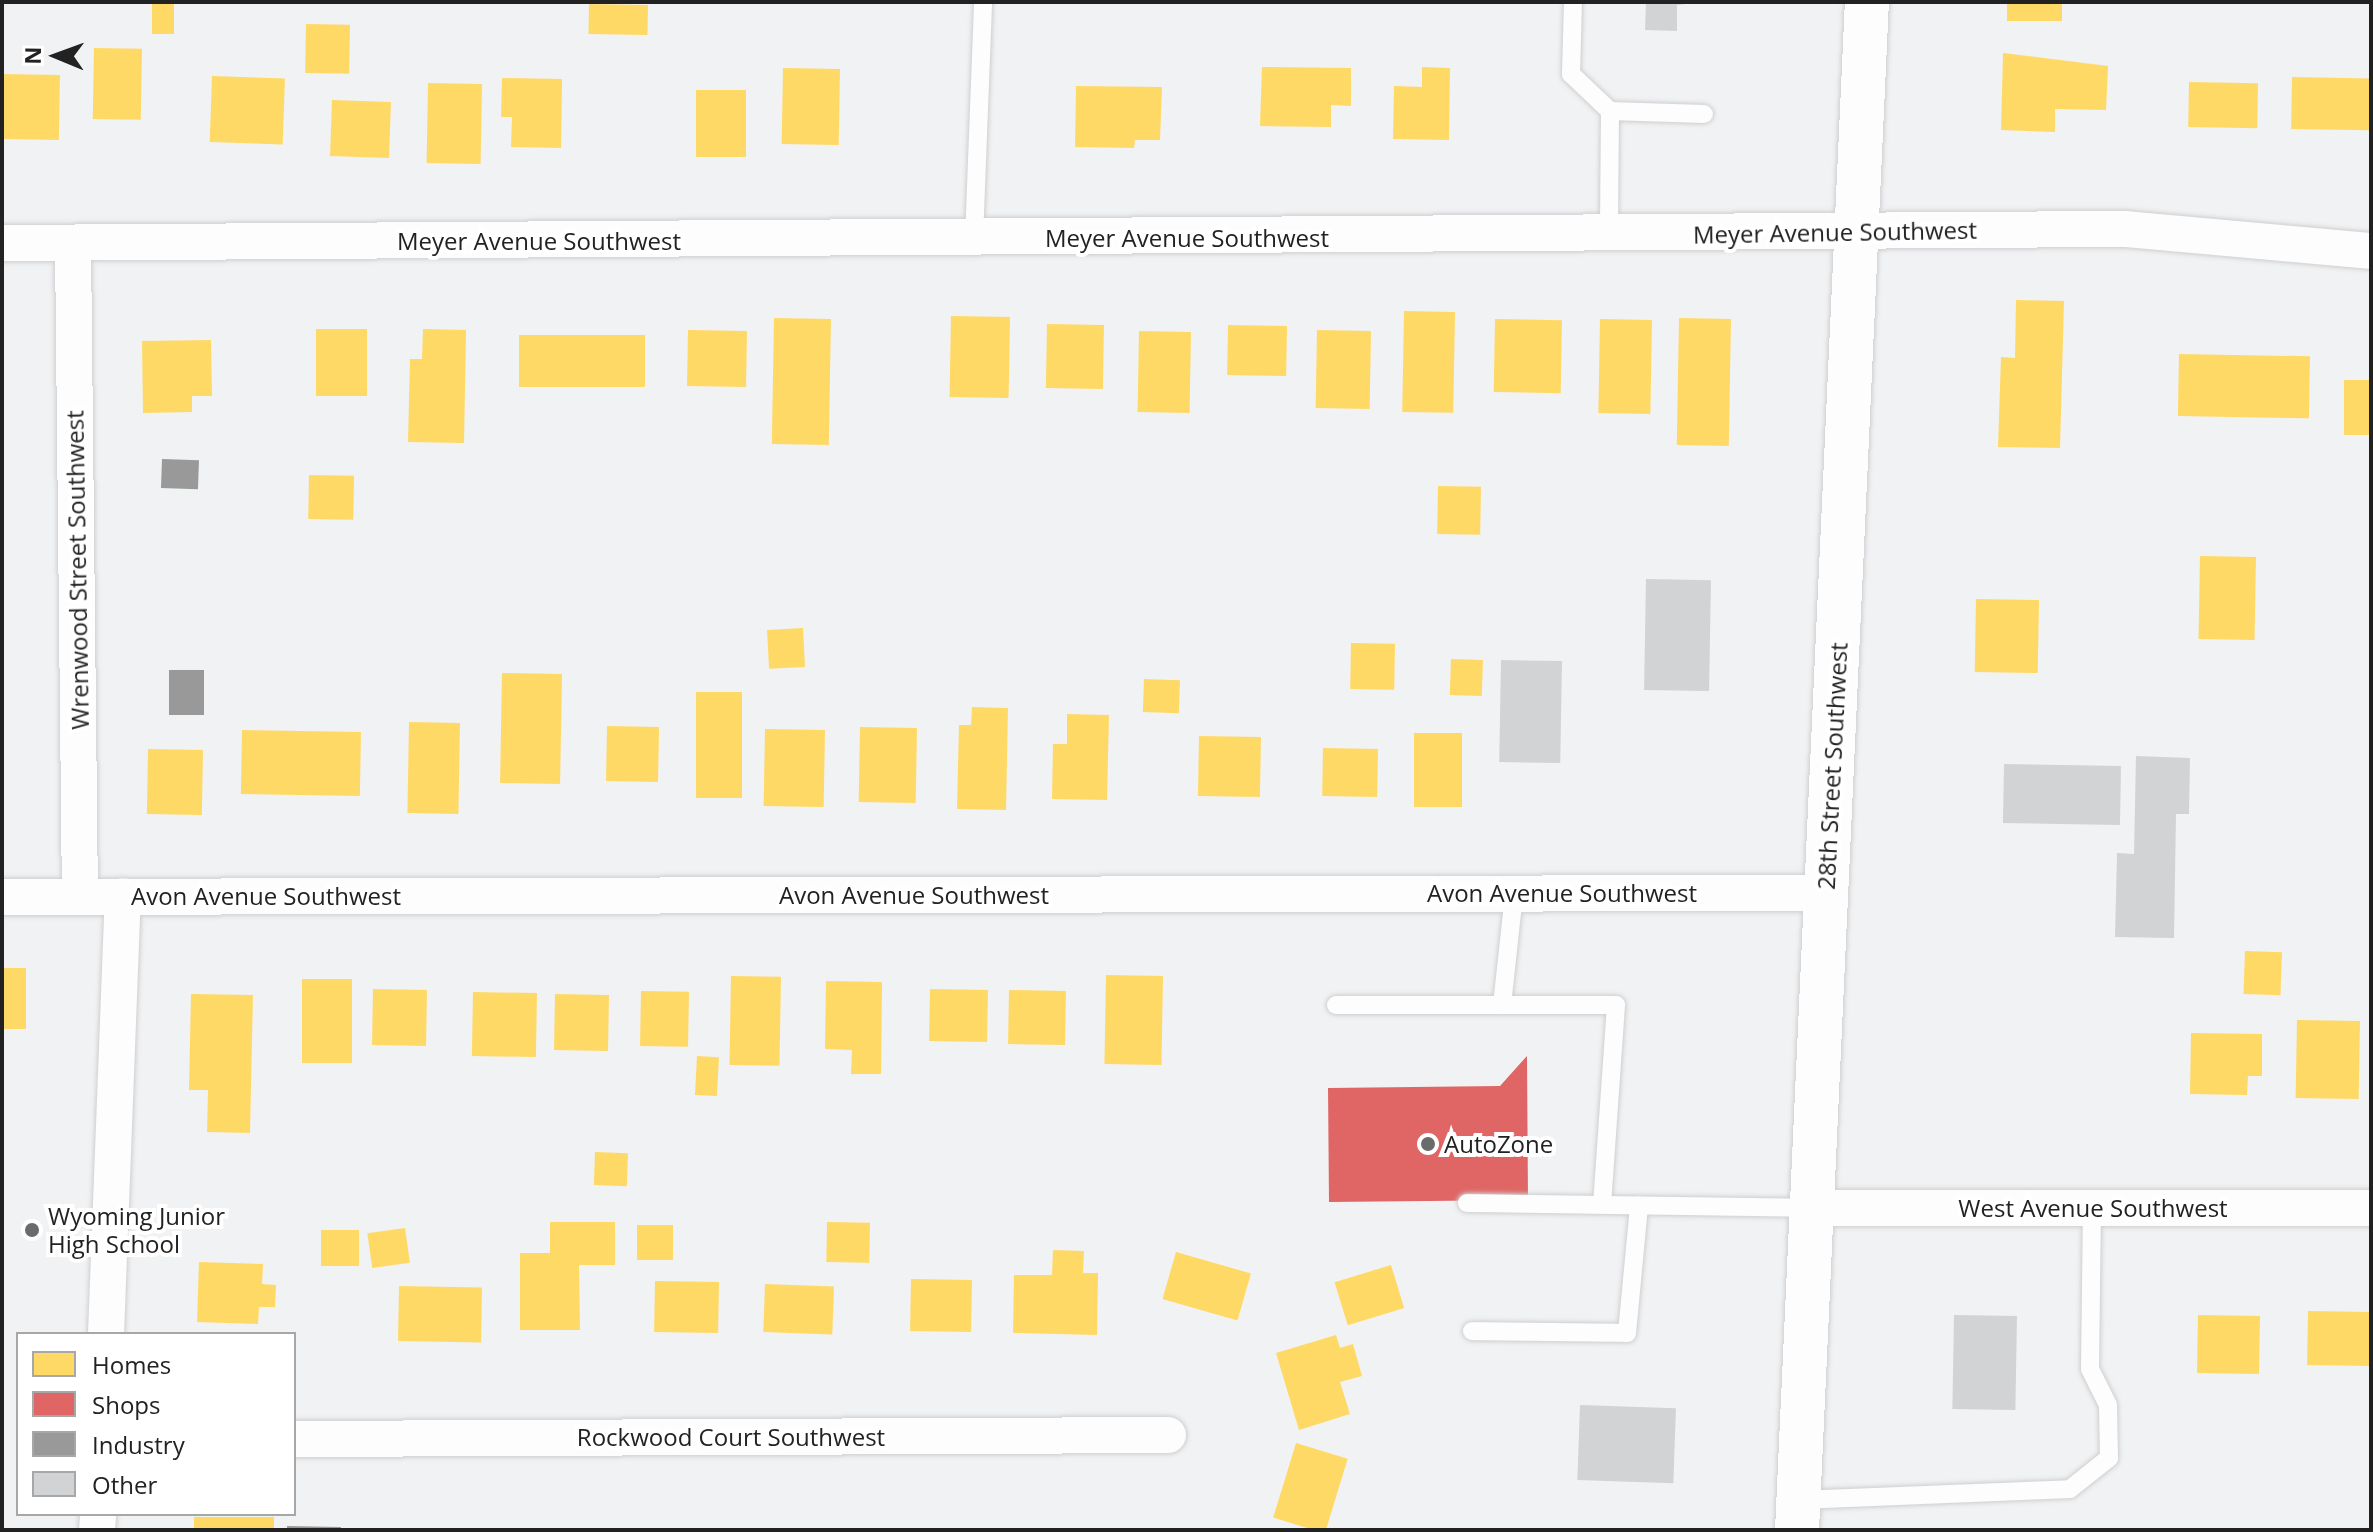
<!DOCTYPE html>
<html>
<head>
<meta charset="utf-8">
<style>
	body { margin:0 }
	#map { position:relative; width:2373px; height:1532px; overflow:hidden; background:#f1f2f3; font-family:"Open Sans",sans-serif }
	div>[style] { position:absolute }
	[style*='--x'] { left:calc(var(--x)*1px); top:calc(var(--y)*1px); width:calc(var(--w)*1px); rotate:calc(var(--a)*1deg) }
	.homes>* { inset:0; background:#ffd966; transform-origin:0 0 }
	.shops>* { inset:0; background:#e06666 }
	.industry>* { inset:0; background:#999; transform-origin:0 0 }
	.building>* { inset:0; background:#d2d3d4; transform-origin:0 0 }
	.roads { filter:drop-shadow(0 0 2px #cfcfd1) drop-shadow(0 0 2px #cfcfd1) }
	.lane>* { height:18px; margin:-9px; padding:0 9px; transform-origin:9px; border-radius:9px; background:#fdfdfd }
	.street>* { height:36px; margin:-18px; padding:0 18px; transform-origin:18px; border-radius:18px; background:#fdfdfd }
	.primary>* { height:44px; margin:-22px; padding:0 22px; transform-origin:22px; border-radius:22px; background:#fdfdfd }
	.dots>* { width:22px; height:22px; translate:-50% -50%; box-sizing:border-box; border:4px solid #fff; border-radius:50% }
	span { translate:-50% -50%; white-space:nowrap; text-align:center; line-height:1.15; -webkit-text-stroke:8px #fff; paint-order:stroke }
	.street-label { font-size:24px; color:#222223 }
	.poi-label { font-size:24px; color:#222223 }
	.left { translate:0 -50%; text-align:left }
	.frame { position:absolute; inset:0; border:4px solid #222223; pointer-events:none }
	.legend { position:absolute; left:16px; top:1332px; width:280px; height:184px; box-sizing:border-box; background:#fff; border:2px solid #a7a7a7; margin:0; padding:10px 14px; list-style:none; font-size:24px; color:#222223 }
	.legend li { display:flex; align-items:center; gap:16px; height:40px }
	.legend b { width:40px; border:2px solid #a7a7a7 }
	.north { position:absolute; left:16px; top:16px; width:80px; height:80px; -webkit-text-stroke:6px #fff; paint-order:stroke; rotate:271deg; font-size:22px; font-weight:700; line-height:32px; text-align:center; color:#222223 }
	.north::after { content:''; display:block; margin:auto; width:28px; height:36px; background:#222223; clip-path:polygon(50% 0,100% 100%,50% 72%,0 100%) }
</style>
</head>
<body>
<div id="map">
	<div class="homes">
		<div style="left:152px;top:2px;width:22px;height:32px"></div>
		<div style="left:2007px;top:2px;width:55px;height:19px"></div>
		<div style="left:589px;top:4px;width:59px;height:30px;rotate:1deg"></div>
		<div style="left:306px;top:24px;width:44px;height:49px;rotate:1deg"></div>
		<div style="left:94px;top:48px;width:48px;height:71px;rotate:1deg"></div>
		<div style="clip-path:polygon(2003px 53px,2108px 66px,2106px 110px,2055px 109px,2055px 132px,2001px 130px)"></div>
		<div style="clip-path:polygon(1262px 67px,1351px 68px,1351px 106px,1331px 105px,1331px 127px,1260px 126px)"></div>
		<div style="clip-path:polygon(1422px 67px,1450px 68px,1449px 140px,1393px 139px,1394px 86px,1422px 87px)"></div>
		<div style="left:783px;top:68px;width:57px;height:76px;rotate:1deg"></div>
		<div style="left:2px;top:74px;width:58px;height:65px;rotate:1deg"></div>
		<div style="left:212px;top:76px;width:73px;height:66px;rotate:2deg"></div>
		<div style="left:2292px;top:77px;width:79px;height:52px;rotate:1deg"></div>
		<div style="clip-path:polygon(502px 78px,562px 79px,561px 148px,511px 147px,512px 117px,501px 117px)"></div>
		<div style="left:2189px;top:82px;width:69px;height:45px;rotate:1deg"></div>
		<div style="left:428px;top:83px;width:54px;height:80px;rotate:1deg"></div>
		<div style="clip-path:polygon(1076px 86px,1162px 87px,1160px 140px,1135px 140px,1134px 148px,1075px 147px)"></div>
		<div style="left:696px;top:90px;width:50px;height:67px"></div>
		<div style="left:332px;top:100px;width:59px;height:56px;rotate:2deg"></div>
		<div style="clip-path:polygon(2016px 300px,2064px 301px,2060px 448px,1998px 447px,2001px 357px,2015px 358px)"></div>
		<div style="left:1404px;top:311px;width:51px;height:101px;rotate:1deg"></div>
		<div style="left:951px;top:316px;width:59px;height:81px;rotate:1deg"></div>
		<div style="left:774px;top:318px;width:57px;height:126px;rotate:1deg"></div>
		<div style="left:1679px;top:318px;width:52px;height:127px;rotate:1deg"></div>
		<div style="left:1495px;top:319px;width:67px;height:73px;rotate:1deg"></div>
		<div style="left:1600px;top:319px;width:52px;height:94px;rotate:1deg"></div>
		<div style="left:1047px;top:324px;width:57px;height:64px;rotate:1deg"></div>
		<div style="left:1228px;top:325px;width:59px;height:50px;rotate:1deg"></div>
		<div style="left:316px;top:329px;width:51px;height:67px"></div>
		<div style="clip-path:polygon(423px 329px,466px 330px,464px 443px,408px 442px,410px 359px,422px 359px)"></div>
		<div style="left:688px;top:330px;width:59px;height:56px;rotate:1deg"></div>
		<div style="left:1317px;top:330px;width:54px;height:78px;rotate:1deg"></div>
		<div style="left:1139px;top:331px;width:52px;height:81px;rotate:1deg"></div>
		<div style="left:519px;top:335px;width:126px;height:52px"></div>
		<div style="clip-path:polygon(211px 340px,212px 396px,192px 396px,192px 412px,143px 413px,142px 341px)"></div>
		<div style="left:2179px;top:354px;width:131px;height:62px;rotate:1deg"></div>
		<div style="left:2344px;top:380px;width:27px;height:55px"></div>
		<div style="left:309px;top:475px;width:45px;height:44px;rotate:1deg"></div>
		<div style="left:1438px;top:486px;width:43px;height:48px;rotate:1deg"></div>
		<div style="left:2200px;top:556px;width:56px;height:83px;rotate:1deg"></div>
		<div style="left:1976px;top:599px;width:63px;height:73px;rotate:1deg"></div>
		<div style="left:803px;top:628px;width:39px;height:36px;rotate:87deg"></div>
		<div style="left:1351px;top:643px;width:44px;height:46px;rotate:1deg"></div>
		<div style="left:1451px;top:659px;width:32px;height:36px;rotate:2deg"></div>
		<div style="left:502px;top:673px;width:60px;height:110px;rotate:1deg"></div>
		<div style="left:1144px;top:679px;width:36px;height:33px;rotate:2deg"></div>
		<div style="left:696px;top:692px;width:46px;height:106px"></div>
		<div style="clip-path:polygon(972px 707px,1008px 708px,1006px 810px,957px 809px,959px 725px,971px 725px)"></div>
		<div style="clip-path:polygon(1067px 714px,1109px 715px,1107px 800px,1052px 799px,1053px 744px,1067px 744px)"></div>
		<div style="left:409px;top:722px;width:51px;height:91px;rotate:1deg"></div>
		<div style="left:607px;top:726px;width:52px;height:55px;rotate:1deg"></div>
		<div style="left:860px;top:727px;width:57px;height:75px;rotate:1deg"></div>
		<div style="left:765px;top:729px;width:60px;height:77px;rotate:1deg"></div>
		<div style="left:242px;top:730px;width:119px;height:64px;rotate:1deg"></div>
		<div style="left:1414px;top:733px;width:48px;height:74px"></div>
		<div style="left:1199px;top:736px;width:62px;height:60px;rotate:1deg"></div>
		<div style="left:1323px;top:748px;width:55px;height:48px;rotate:1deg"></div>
		<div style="left:148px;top:749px;width:55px;height:65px;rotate:1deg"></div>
		<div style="left:2245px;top:951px;width:37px;height:43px;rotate:2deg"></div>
		<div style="left:2px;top:968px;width:24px;height:61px"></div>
		<div style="left:1106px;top:975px;width:57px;height:89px;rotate:1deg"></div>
		<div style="left:731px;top:976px;width:50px;height:89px;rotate:1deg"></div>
		<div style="left:302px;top:979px;width:50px;height:84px"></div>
		<div style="clip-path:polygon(826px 981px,882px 982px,881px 1074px,851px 1074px,852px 1050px,825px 1049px)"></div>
		<div style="left:373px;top:989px;width:54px;height:56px;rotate:1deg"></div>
		<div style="left:930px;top:989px;width:58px;height:52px;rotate:1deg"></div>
		<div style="left:1009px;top:990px;width:57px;height:54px;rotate:1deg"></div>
		<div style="left:641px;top:991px;width:48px;height:55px;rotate:1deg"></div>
		<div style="left:473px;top:992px;width:64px;height:64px;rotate:1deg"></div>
		<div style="clip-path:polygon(191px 994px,253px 995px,250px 1133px,207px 1132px,208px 1090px,189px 1090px)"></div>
		<div style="left:555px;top:994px;width:54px;height:56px;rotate:1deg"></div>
		<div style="left:2297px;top:1020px;width:63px;height:78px;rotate:1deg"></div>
		<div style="clip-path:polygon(2191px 1033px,2262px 1034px,2262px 1076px,2248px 1076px,2247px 1095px,2190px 1094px)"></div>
		<div style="left:697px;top:1056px;width:22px;height:39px;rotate:3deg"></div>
		<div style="left:595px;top:1152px;width:33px;height:33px;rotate:2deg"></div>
		<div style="clip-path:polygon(550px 1222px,615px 1222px,615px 1265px,579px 1265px,580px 1330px,520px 1330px,520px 1253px,550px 1253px)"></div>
		<div style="left:827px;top:1222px;width:43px;height:40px;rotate:1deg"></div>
		<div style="left:637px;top:1225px;width:36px;height:35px"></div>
		<div style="left:405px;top:1228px;width:35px;height:38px;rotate:82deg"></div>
		<div style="left:321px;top:1230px;width:38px;height:36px"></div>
		<div style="clip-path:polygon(1053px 1250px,1084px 1251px,1083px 1273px,1098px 1273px,1097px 1335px,1013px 1333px,1014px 1275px,1052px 1275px)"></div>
		<div style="left:1176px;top:1252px;width:78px;height:49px;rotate:16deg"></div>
		<div style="clip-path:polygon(199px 1262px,263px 1264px,262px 1284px,276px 1285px,275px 1307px,259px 1307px,258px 1324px,197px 1322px)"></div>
		<div style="left:1391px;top:1265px;width:45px;height:59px;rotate:73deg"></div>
		<div style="left:911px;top:1279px;width:61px;height:52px;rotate:1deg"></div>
		<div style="left:655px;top:1281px;width:64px;height:51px;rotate:1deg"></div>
		<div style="left:765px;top:1284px;width:69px;height:48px;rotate:2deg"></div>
		<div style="left:399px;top:1286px;width:83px;height:55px;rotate:1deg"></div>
		<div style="left:2308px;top:1311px;width:62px;height:54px;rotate:1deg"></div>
		<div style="left:2198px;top:1315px;width:62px;height:58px;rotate:1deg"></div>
		<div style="clip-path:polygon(1336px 1335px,1340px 1348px,1353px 1344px,1362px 1376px,1340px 1382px,1350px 1414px,1299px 1430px,1276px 1353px)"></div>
		<div style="left:1296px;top:1443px;width:54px;height:78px;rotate:17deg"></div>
		<div style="left:194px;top:1517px;width:80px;height:13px"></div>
	</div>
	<div class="shops">
		<div style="clip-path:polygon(1527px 1056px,1528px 1200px,1329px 1202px,1328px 1088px,1500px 1086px)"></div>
	</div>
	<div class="industry">
		<div style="left:162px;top:459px;width:37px;height:29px;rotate:2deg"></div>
		<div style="left:169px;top:670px;width:35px;height:45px"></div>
		<div style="clip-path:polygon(287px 1526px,341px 1527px,341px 1530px,287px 1530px)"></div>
	</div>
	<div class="building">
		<div style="clip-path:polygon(1646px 2px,1701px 2px,1677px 5px,1677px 31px,1645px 30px)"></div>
		<div style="left:1646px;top:579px;width:65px;height:111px;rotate:1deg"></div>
		<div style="left:1501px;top:660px;width:61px;height:102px;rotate:1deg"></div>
		<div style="clip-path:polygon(2136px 756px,2190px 758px,2189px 814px,2176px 814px,2174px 938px,2115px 937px,2117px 853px,2134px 854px)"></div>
		<div style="left:2004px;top:764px;width:117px;height:59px;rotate:1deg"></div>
		<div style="left:1954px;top:1315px;width:63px;height:94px;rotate:1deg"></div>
		<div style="left:1580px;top:1405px;width:96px;height:75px;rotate:2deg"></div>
	</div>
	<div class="roads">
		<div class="lane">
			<div style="--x:1573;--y:2;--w:72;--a:91.6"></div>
			<div style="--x:1571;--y:74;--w:54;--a:43.5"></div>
			<div style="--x:1610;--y:111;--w:123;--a:90.5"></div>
			<div style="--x:1610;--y:111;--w:94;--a:1.8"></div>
			<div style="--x:974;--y:239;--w:237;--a:-87.8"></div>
			<div style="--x:1336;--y:1005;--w:280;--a:0"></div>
			<div style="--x:1616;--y:1005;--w:200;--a:94"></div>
			<div style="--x:1502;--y:1005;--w:112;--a:-83.8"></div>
			<div style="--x:1467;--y:1203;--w:345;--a:0.8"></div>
			<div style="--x:1472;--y:1331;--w:155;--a:0.7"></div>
			<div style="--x:1627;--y:1333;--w:128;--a:-84.6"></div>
			<div style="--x:1799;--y:1500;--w:271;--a:-2.3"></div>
			<div style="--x:2070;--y:1489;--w:50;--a:-38.5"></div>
			<div style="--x:2109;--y:1458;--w:53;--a:-91.1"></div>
			<div style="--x:2108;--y:1405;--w:40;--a:-116.6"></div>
			<div style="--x:2090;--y:1369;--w:161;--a:-89.3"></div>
		</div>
		<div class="street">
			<div style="--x:2;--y:243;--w:2123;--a:-0.38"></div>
			<div style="--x:2125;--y:229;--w:247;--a:5.1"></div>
			<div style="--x:73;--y:243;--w:654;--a:89.39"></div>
			<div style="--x:2;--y:897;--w:1825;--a:-0.13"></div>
			<div style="--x:1814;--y:1208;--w:557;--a:0"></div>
			<div style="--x:106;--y:1334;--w:438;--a:-87.8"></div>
			<div style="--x:294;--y:1439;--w:874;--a:-0.26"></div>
			<div style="--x:97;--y:1530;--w:16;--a:-86"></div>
		</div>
		<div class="primary">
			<div style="--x:1797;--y:1530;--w:1530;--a:-87.38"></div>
		</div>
	</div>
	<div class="dots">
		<div style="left:1428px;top:1144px;background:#6a6b6c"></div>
		<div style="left:32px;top:1230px;background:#6a6b6c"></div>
	</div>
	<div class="street-label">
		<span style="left:1835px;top:232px;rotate:-1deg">Meyer Avenue Southwest</span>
		<span style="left:1187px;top:238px">Meyer Avenue Southwest</span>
		<span style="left:539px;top:241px">Meyer Avenue Southwest</span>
		<span style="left:77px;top:570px;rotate:-91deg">Wrenwood Street Southwest</span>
		<span style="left:1832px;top:766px;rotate:-87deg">28th Street Southwest</span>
		<span style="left:1562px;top:893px">Avon Avenue Southwest</span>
		<span style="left:914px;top:895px">Avon Avenue Southwest</span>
		<span style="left:266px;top:896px">Avon Avenue Southwest</span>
		<span style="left:2093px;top:1208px">West Avenue Southwest</span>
		<span style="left:731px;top:1437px">Rockwood Court Southwest</span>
	</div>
	<div class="poi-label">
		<span class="left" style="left:1444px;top:1144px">AutoZone</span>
		<span class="left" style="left:48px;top:1230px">Wyoming Junior<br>High School</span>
	</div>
	<div class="frame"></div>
	<ul class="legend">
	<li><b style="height:22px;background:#ffd966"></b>Homes</li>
	<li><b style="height:22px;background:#e06666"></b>Shops</li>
	<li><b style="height:22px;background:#999"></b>Industry</li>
	<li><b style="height:22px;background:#d2d3d4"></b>Other</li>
	</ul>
	<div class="north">N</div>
</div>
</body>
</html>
